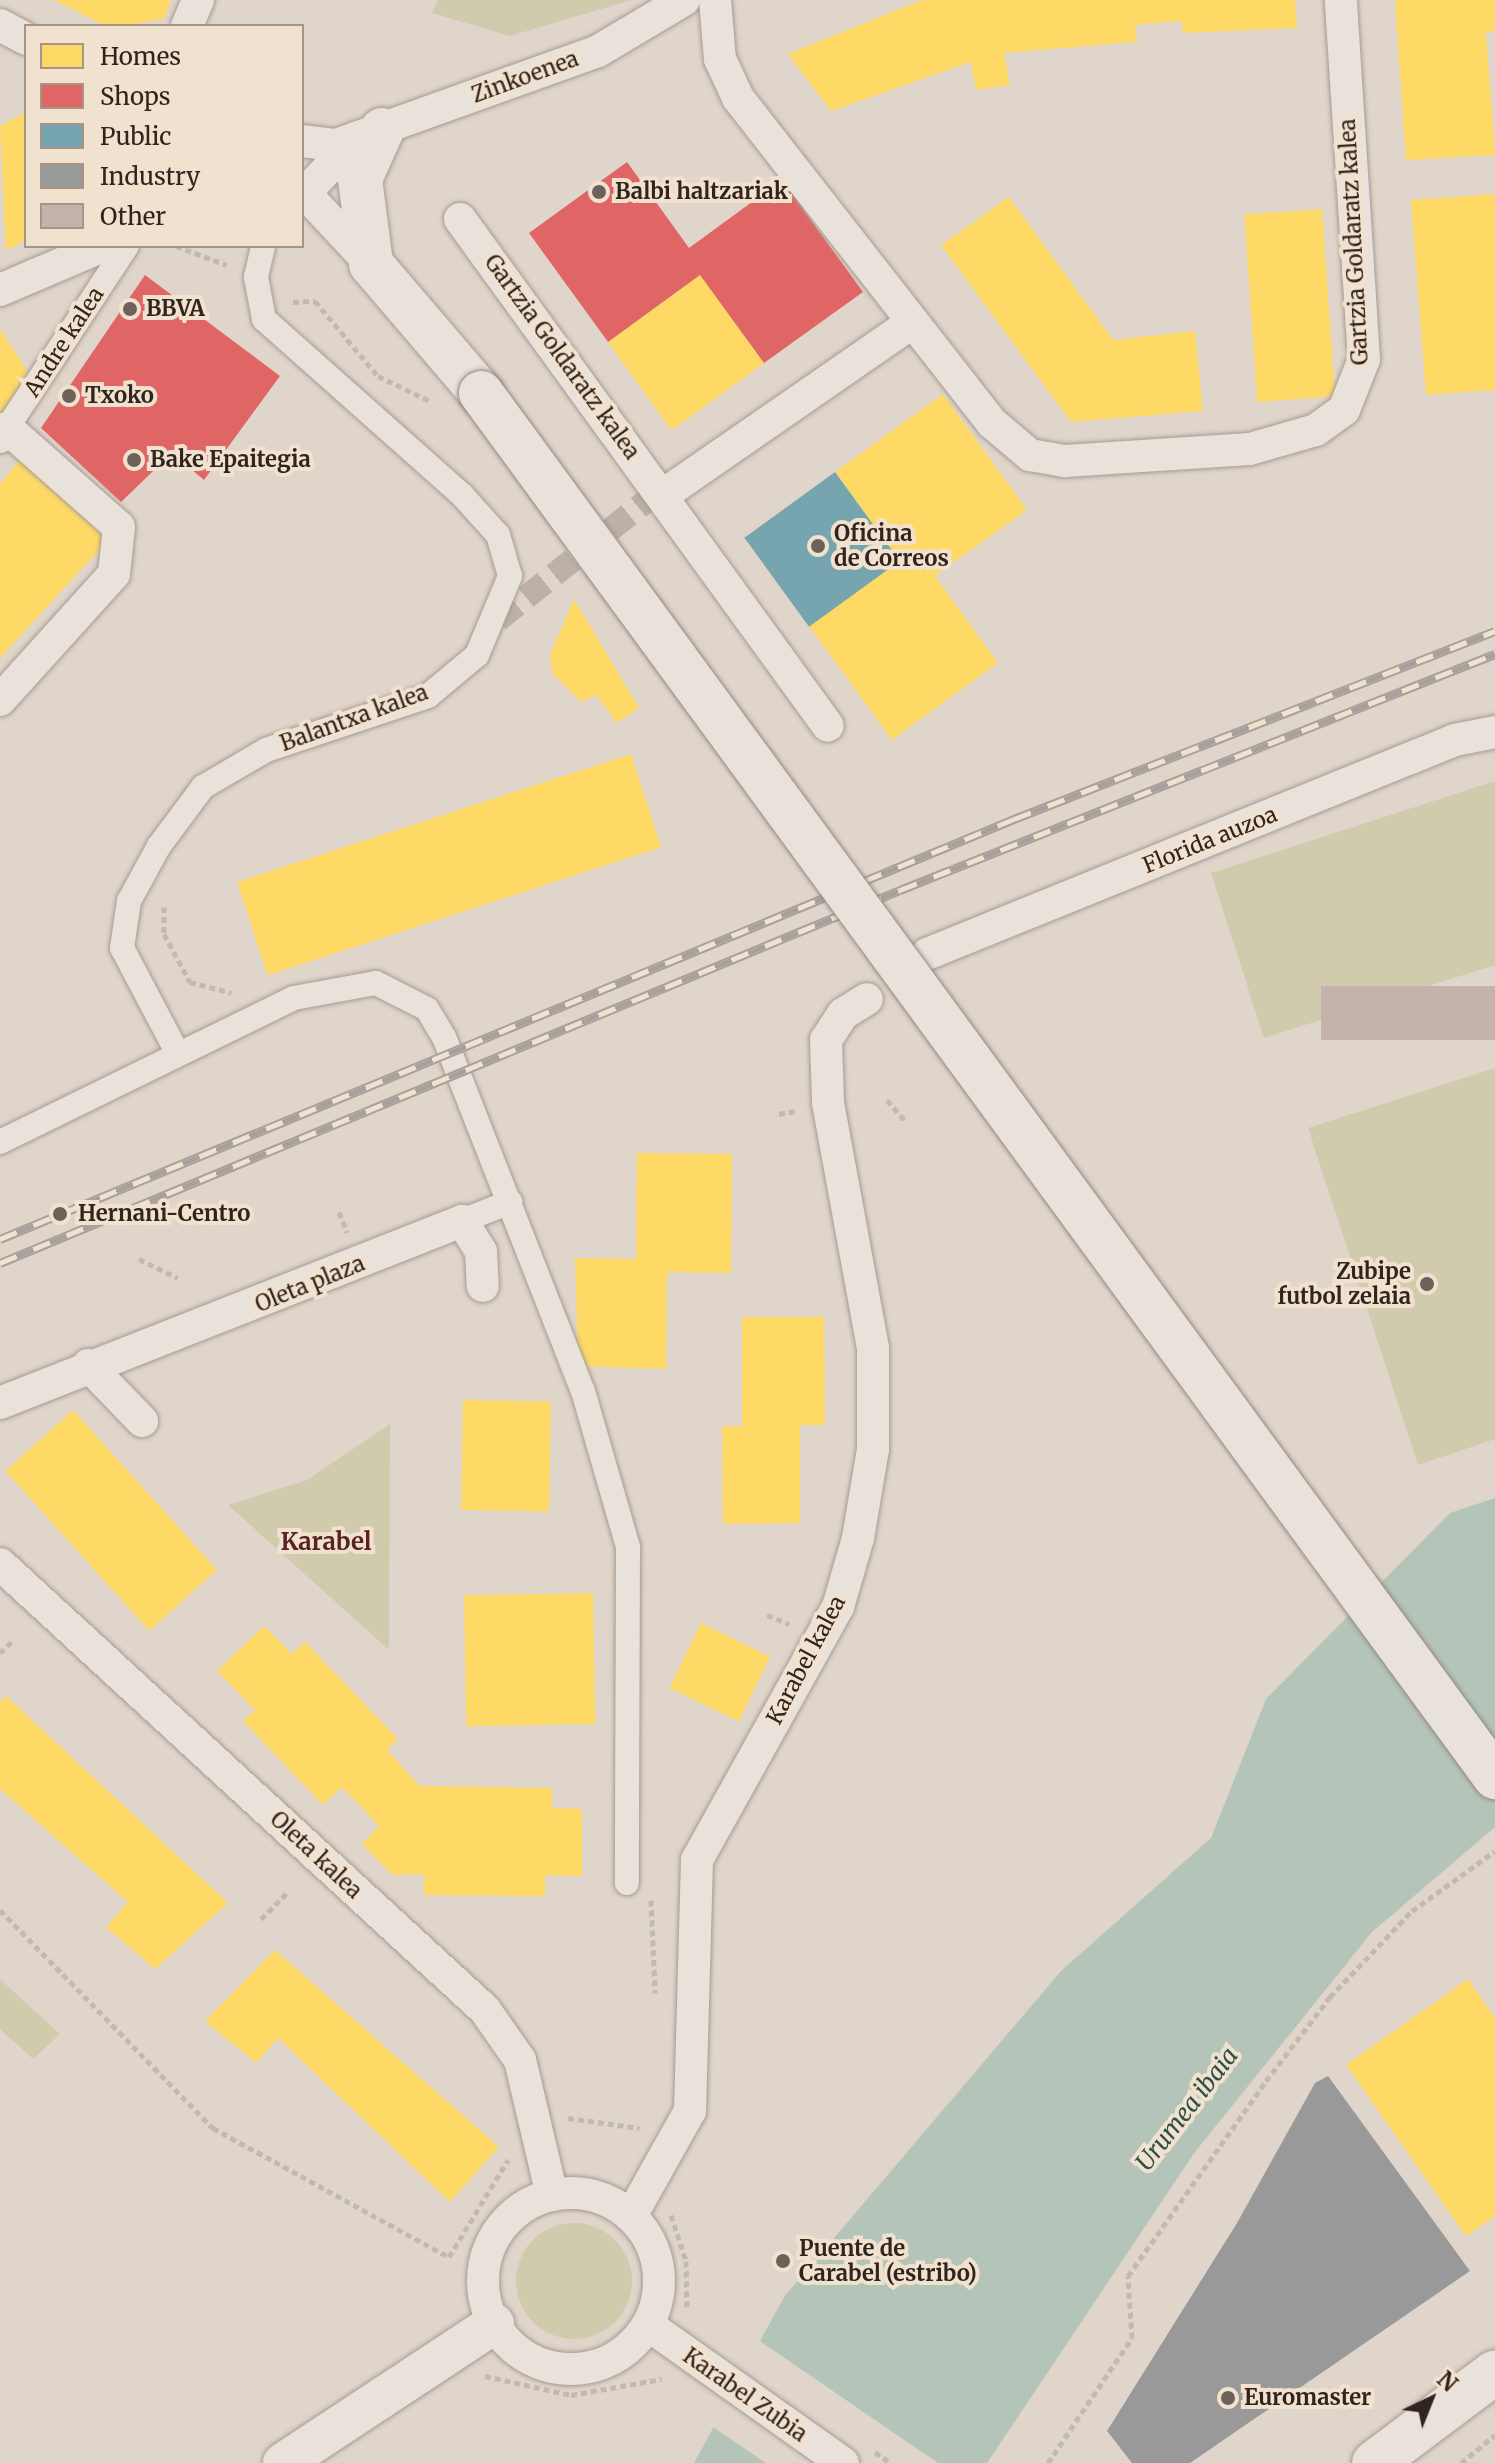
<!DOCTYPE html>
<html>
<head>
<meta charset="utf-8">
<style>
	body { margin:0 }
	#map { position:relative; width:1495px; height:2463px; overflow:hidden; background:#e0d5ca; font-family:Merriweather,serif }
	div>[style] { position:absolute }
	[style*='--x'] { left:calc(var(--x)*1px); top:calc(var(--y)*1px); width:calc(var(--w)*1px); rotate:calc(var(--a)*1deg) }
	.green>* { inset:0; background:#d1cbad }
	.round { border-radius:50% }
	.water>* { inset:0; background:#b5c4b8 }
	.pier>* { inset:0; background:#e0d5ca }
	.homes>* { inset:0; background:#ffd966; transform-origin:0 0 }
	.shops>* { inset:0; background:#e06666 }
	.public>* { inset:0; background:#76a5af; transform-origin:0 0 }
	.industry>* { inset:0; background:#999 }
	.building>* { inset:0; background:#c3b3ab; transform-origin:0 0 }
	.pedestrian-tunnel>* { height:24px; margin-top:-12px; transform-origin:0; background:repeating-linear-gradient(90deg,#bdb1a7 0 24px,transparent 0 36px) }
	.path>* { height:5px; margin-top:-2.5px; transform-origin:0; background:repeating-linear-gradient(90deg,#c1b9b2 0 6px,transparent 0 10px) }
	.roads { filter:drop-shadow(0 0 2px #a59b93) drop-shadow(0 0 2px #a59b93) }
	.pedestrian>* { height:24px; margin:-12px; padding:0 12px; transform-origin:12px; border-radius:12px; background:#e8e2db }
	.minor>* { height:32px; margin:-16px; padding:0 16px; transform-origin:16px; border-radius:16px; background:#e8e2db }
	.minor>.ring { margin:-16px; padding:0; box-sizing:content-box; background:none; border:32px solid #e8e2db; border-radius:50% }
	.tertiary>* { height:40px; margin:-20px; padding:0 20px; transform-origin:20px; border-radius:20px; background:#e8e2db }
	.secondary>* { height:44px; margin:-22px; padding:0 22px; transform-origin:22px; border-radius:22px; background:#e8e2db }
	.rail>* { height:9px; margin-top:-4.5px; transform-origin:0; background:repeating-linear-gradient(90deg,#f1e1cf 0 18px,#a8a19b 0 36px); box-sizing:border-box; border-block:2px solid #a8a19b }
	.bridges { filter:drop-shadow(0 0 2px #948a83) drop-shadow(0 0 2px #948a83) }
	.secondary-bridge>* { height:44px; margin:-22px; padding:0 22px; transform-origin:22px; border-radius:22px; background:#e8e2db }
	.dots>* { width:22px; height:22px; translate:-50% -50%; box-sizing:border-box; border:4px solid #f1e1cf; border-radius:50% }
	span { translate:-50% -50%; white-space:nowrap; text-align:center; line-height:1.15; -webkit-text-stroke:8px #f1e1cf; paint-order:stroke }
	.street-label { font-size:22px; color:#31231d }
	.poi-label { font-size:22px; color:#31231d; font-weight:700 }
	.left { translate:0 -50%; text-align:left }
	.right { translate:-100% -50%; text-align:right }
	.neighbourhood-label { font-size:24px; color:#5a2221; font-weight:700 }
	.water-label { font-size:24px; color:#2e5048; font-style:italic }
	.legend { position:absolute; left:24px; top:24px; width:280px; height:224px; box-sizing:border-box; background:#f1e1cf; border:2px solid #a49588; margin:0; padding:10px 14px; list-style:none; font-size:24px; color:#31231d }
	.legend li { display:flex; align-items:center; gap:16px; height:40px }
	.legend b { width:40px; border:2px solid #a49588 }
	.north { position:absolute; left:1391px; top:2359px; width:80px; height:80px; -webkit-text-stroke:6px #f1e1cf; paint-order:stroke; rotate:43deg; font-size:22px; font-weight:700; line-height:32px; text-align:center; color:#31231d }
	.north::after { content:''; display:block; margin:auto; width:28px; height:36px; background:#31231d; clip-path:polygon(50% 0,100% 100%,50% 72%,0 100%) }
</style>
</head>
<body>
<div id="map">
	<div class="green">
		<div style="clip-path:polygon(438px 0,632px 0,510px 36px,432px 13px)"></div>
		<div style="clip-path:polygon(1495px 781px,1495px 965px,1264px 1038px,1211px 873px)"></div>
		<div style="clip-path:polygon(1495px 1068px,1495px 1439px,1418px 1465px,1308px 1128px)"></div>
		<div style="clip-path:polygon(390px 1424px,389px 1650px,228px 1505px,307px 1480px)"></div>
		<div style="clip-path:polygon(0 1979px,60px 2034px,33px 2059px,0 2029px)"></div>
		<div class="round" style="left:516px;top:2223px;width:116px;height:116px"></div>
	</div>
	<div class="water">
		<div style="clip-path:polygon(1495px 1498px,1495px 1827px,1372px 1932px,1195px 2152px,987px 2463px,694px 2463px,784px 2297px,1061px 1971px,1211px 1838px,1266px 1699px,1450px 1513px)"></div>
	</div>
	<div class="pier">
		<div style="clip-path:polygon(757px 2339px,938px 2463px,766px 2463px,710px 2425px)"></div>
	</div>
	<div class="homes">
		<div style="clip-path:polygon(54px 0,170px 0,165px 18px,127px 26px,106px 26px)"></div>
		<div style="clip-path:polygon(922px 0,1295px 0,1297px 28px,1183px 33px,1182px 21px,1135px 25px,1137px 42px,1004px 53px,1010px 85px,976px 90px,971px 62px,831px 111px,788px 54px)"></div>
		<div style="clip-path:polygon(1395px 0,1495px 0,1495px 31px,1486px 32px,1495px 155px,1406px 160px)"></div>
		<div style="clip-path:polygon(26px 112px,26px 240px,6px 250px,0 126px)"></div>
		<div style="clip-path:polygon(1495px 194px,1495px 390px,1426px 395px,1411px 200px)"></div>
		<div style="clip-path:polygon(1009px 197px,1113px 340px,1195px 331px,1203px 411px,1071px 422px,941px 245px)"></div>
		<div style="left:1322px;top:209px;width:188px;height:78px;rotate:86deg"></div>
		<div style="left:700px;top:275px;width:109px;height:114px;rotate:54deg"></div>
		<div style="clip-path:polygon(0 329px,29px 374px,0 416px)"></div>
		<div style="clip-path:polygon(943px 394px,1027px 510px,935px 576px,998px 663px,892px 740px,809px 626px,899px 561px,835px 472px)"></div>
		<div style="clip-path:polygon(23px 456px,111px 537px,0 658px,0 484px)"></div>
		<div style="clip-path:polygon(574px 599px,639px 708px,617px 723px,596px 695px,581px 702px,552px 673px,550px 655px)"></div>
		<div style="left:631px;top:754px;width:98px;height:414px;rotate:72deg"></div>
		<div style="clip-path:polygon(637px 1153px,732px 1154px,731px 1273px,667px 1272px,666px 1369px,578px 1366px,575px 1258px,636px 1259px)"></div>
		<div style="clip-path:polygon(742px 1317px,824px 1317px,825px 1425px,800px 1425px,800px 1523px,723px 1524px,722px 1426px,742px 1426px)"></div>
		<div style="left:463px;top:1400px;width:88px;height:110px;rotate:1deg"></div>
		<div style="left:73px;top:1410px;width:215px;height:91px;rotate:48deg"></div>
		<div style="left:593px;top:1593px;width:131px;height:129px;rotate:89deg"></div>
		<div style="left:701px;top:1623px;width:77px;height:72px;rotate:26deg"></div>
		<div style="clip-path:polygon(264px 1626px,292px 1654px,305px 1642px,398px 1739px,387px 1750px,420px 1786px,552px 1788px,552px 1808px,582px 1809px,582px 1876px,545px 1875px,545px 1896px,424px 1895px,424px 1874px,393px 1875px,362px 1844px,379px 1826px,342px 1787px,323px 1805px,243px 1721px,255px 1710px,217px 1671px)"></div>
		<div style="clip-path:polygon(6px 1696px,228px 1903px,155px 1969px,106px 1927px,128px 1902px,0 1789px,0 1702px)"></div>
		<div style="clip-path:polygon(275px 1950px,499px 2147px,450px 2202px,278px 2038px,256px 2063px,205px 2021px)"></div>
		<div style="clip-path:polygon(1468px 1979px,1495px 2018px,1495px 2216px,1466px 2236px,1346px 2065px)"></div>
	</div>
	<div class="shops">
		<div style="clip-path:polygon(627px 162px,689px 248px,782px 180px,863px 292px,764px 363px,700px 275px,608px 342px,529px 233px)"></div>
		<div style="clip-path:polygon(145px 275px,280px 376px,204px 480px,172px 453px,121px 502px,41px 428px)"></div>
	</div>
	<div class="public">
		<div style="left:835px;top:472px;width:110px;height:112px;rotate:54deg"></div>
	</div>
	<div class="industry">
		<div style="clip-path:polygon(1328px 2076px,1470px 2271px,1190px 2463px,1132px 2463px,1107px 2431px,1237px 2223px,1315px 2083px)"></div>
	</div>
	<div class="building">
		<div style="left:1495px;top:986px;width:54px;height:174px;rotate:90deg"></div>
	</div>
	<div class="pedestrian-tunnel">
		<div style="--x:498;--y:620;--w:191;--a:-38.8"></div>
	</div>
	<div class="path">
		<div style="--x:176;--y:246;--w:54;--a:20.4"></div>
		<div style="--x:293;--y:302;--w:22;--a:-3"></div>
		<div style="--x:315;--y:301;--w:98;--a:50"></div>
		<div style="--x:378;--y:376;--w:60;--a:25.7"></div>
		<div style="--x:164;--y:907;--w:27;--a:90"></div>
		<div style="--x:164;--y:934;--w:55;--a:61.6"></div>
		<div style="--x:190;--y:982;--w:43;--a:14.7"></div>
		<div style="--x:887;--y:1100;--w:28;--a:49"></div>
		<div style="--x:779;--y:1114;--w:17;--a:-10"></div>
		<div style="--x:339;--y:1212;--w:22;--a:68"></div>
		<div style="--x:139;--y:1259;--w:43;--a:26"></div>
		<div style="--x:767;--y:1615;--w:24;--a:22"></div>
		<div style="--x:0;--y:1653;--w:16;--a:-45"></div>
		<div style="--x:651;--y:1900;--w:93;--a:87.5"></div>
		<div style="--x:0;--y:1910;--w:305;--a:45.7"></div>
		<div style="--x:213;--y:2128;--w:269;--a:28.7"></div>
		<div style="--x:449;--y:2257;--w:114;--a:-58.7"></div>
		<div style="--x:261;--y:1919;--w:37;--a:-45"></div>
		<div style="--x:568;--y:2118;--w:72;--a:8"></div>
		<div style="--x:671;--y:2215;--w:48;--a:71.9"></div>
		<div style="--x:686;--y:2261;--w:49;--a:88.8"></div>
		<div style="--x:485;--y:2376;--w:88;--a:12.5"></div>
		<div style="--x:571;--y:2395;--w:92;--a:-10"></div>
		<div style="--x:875;--y:2452;--w:19;--a:35"></div>
		<div style="--x:1048;--y:2463;--w:151;--a:-56.1"></div>
		<div style="--x:1132;--y:2338;--w:62;--a:-93.7"></div>
		<div style="--x:1128;--y:2276;--w:239;--a:-54.7"></div>
		<div style="--x:1266;--y:2081;--w:106;--a:-52.7"></div>
		<div style="--x:1330;--y:1997;--w:119;--a:-46.4"></div>
		<div style="--x:1412;--y:1911;--w:102;--a:-35.9"></div>
		<div style="--x:1461;--y:2463;--w:44;--a:-39.5"></div>
	</div>
	<div class="roads">
		<div class="pedestrian">
			<div style="--x:7;--y:428;--w:218;--a:-56.6"></div>
			<div style="--x:178;--y:1054;--w:120;--a:-117.8"></div>
			<div style="--x:122;--y:948;--w:48;--a:-81.5"></div>
			<div style="--x:129;--y:901;--w:63;--a:-61.4"></div>
			<div style="--x:159;--y:846;--w:74;--a:-53.3"></div>
			<div style="--x:203;--y:787;--w:73;--a:-30.4"></div>
			<div style="--x:266;--y:750;--w:171;--a:-18.4"></div>
			<div style="--x:428;--y:696;--w:64;--a:-39.9"></div>
			<div style="--x:477;--y:655;--w:86;--a:-67.3"></div>
			<div style="--x:510;--y:576;--w:43;--a:-106.3"></div>
			<div style="--x:498;--y:535;--w:54;--a:-132"></div>
			<div style="--x:462;--y:495;--w:265;--a:-138.4"></div>
			<div style="--x:264;--y:319;--w:43;--a:-100.8"></div>
			<div style="--x:256;--y:277;--w:32;--a:-77"></div>
			<div style="--x:0;--y:1142;--w:327;--a:-26.1"></div>
			<div style="--x:294;--y:998;--w:83;--a:-10.4"></div>
			<div style="--x:376;--y:983;--w:57;--a:27"></div>
			<div style="--x:427;--y:1009;--w:33;--a:59"></div>
			<div style="--x:444;--y:1037;--w:380;--a:68.6"></div>
			<div style="--x:583;--y:1391;--w:162;--a:73.9"></div>
			<div style="--x:628;--y:1547;--w:336;--a:90.2"></div>
			<div style="--x:462;--y:1221;--w:52;--a:-21.6"></div>
		</div>
		<div class="minor">
			<div style="--x:715;--y:0;--w:59;--a:85.2"></div>
			<div style="--x:720;--y:59;--w:43;--a:65.2"></div>
			<div style="--x:738;--y:98;--w:412;--a:52"></div>
			<div style="--x:992;--y:423;--w:50;--a:40.1"></div>
			<div style="--x:1030;--y:455;--w:36;--a:10"></div>
			<div style="--x:1065;--y:461;--w:185;--a:-3.7"></div>
			<div style="--x:1250;--y:449;--w:69;--a:-16.1"></div>
			<div style="--x:1316;--y:430;--w:34;--a:-36"></div>
			<div style="--x:1344;--y:410;--w:55;--a:-68.6"></div>
			<div style="--x:1364;--y:359;--w:360;--a:-93.7"></div>
			<div style="--x:0;--y:25;--w:30;--a:28"></div>
			<div style="--x:187;--y:26;--w:28;--a:-67"></div>
			<div style="--x:302;--y:141;--w:34;--a:7"></div>
			<div style="--x:336;--y:145;--w:278;--a:-19.7"></div>
			<div style="--x:598;--y:51;--w:100;--a:-30.7"></div>
			<div style="--x:302;--y:190;--w:101;--a:47"></div>
			<div style="--x:302;--y:196;--w:81;--a:-46.5"></div>
			<div style="--x:460;--y:219;--w:626;--a:54.03"></div>
			<div style="--x:0;--y:290;--w:112;--a:-23.1"></div>
			<div style="--x:0;--y:437;--w:11;--a:-52"></div>
			<div style="--x:7;--y:428;--w:149;--a:41.5"></div>
			<div style="--x:119;--y:527;--w:47;--a:96.1"></div>
			<div style="--x:114;--y:574;--w:170;--a:132.1"></div>
			<div style="--x:663;--y:495;--w:302;--a:-34.7"></div>
			<div style="--x:927;--y:954;--w:570;--a:-22.06"></div>
			<div style="--x:1455;--y:740;--w:41;--a:-11.3"></div>
			<div style="--x:88;--y:1365;--w:78;--a:46"></div>
			<div style="--x:0;--y:1403;--w:497;--a:-21.5"></div>
			<div style="--x:462;--y:1221;--w:36;--a:58"></div>
			<div style="--x:481;--y:1252;--w:34;--a:87"></div>
			<div style="--x:0;--y:1564;--w:659;--a:42.6"></div>
			<div style="--x:485;--y:2010;--w:61;--a:55"></div>
			<div style="--x:520;--y:2060;--w:139;--a:76.7"></div>
			<div class="ring" style="left:483px;top:2193px;width:144px;height:144px"></div>
			<div style="--x:631;--y:2216;--w:120;--a:-60.7"></div>
			<div style="--x:690;--y:2111;--w:251;--a:-88.4"></div>
			<div style="--x:697;--y:1860;--w:290;--a:-60.9"></div>
			<div style="--x:838;--y:1607;--w:72;--a:-73.8"></div>
			<div style="--x:858;--y:1538;--w:90;--a:-80.4"></div>
			<div style="--x:873;--y:1449;--w:101;--a:-90"></div>
			<div style="--x:873;--y:1348;--w:249;--a:-100.4"></div>
			<div style="--x:828;--y:1103;--w:63;--a:-91.8"></div>
			<div style="--x:826;--y:1040;--w:31;--a:-57"></div>
			<div style="--x:843;--y:1014;--w:28;--a:-32"></div>
			<div style="--x:648;--y:2325;--w:239;--a:35.3"></div>
		</div>
		<div class="tertiary">
			<div style="--x:283;--y:2463;--w:253;--a:-33.4"></div>
		</div>
		<div class="secondary">
			<div style="--x:382;--y:130;--w:54;--a:114.2"></div>
			<div style="--x:360;--y:179;--w:86;--a:82.6"></div>
			<div style="--x:371;--y:264;--w:170;--a:49.5"></div>
			<div style="--x:1374;--y:2463;--w:151;--a:-36.9"></div>
		</div>
	</div>
	<div class="rail">
		<div style="--x:0;--y:1239;--w:1098;--a:-22.5"></div>
		<div style="--x:1014;--y:819;--w:516;--a:-21.35"></div>
		<div style="--x:0;--y:1263;--w:974;--a:-22.51"></div>
		<div style="--x:900;--y:890;--w:640;--a:-21.64"></div>
	</div>
	<div class="bridges">
		<div class="secondary-bridge">
			<div style="--x:481;--y:393;--w:1716;--a:53.77"></div>
		</div>
	</div>
	<div class="dots">
		<div style="left:599px;top:192px;background:#6e615a"></div>
		<div style="left:130px;top:309px;background:#6e615a"></div>
		<div style="left:69px;top:396px;background:#6e615a"></div>
		<div style="left:134px;top:460px;background:#6e615a"></div>
		<div style="left:818px;top:546px;background:#6e615a"></div>
		<div style="left:60px;top:1214px;background:#6e615a"></div>
		<div style="left:1427px;top:1284px;background:#6e615a"></div>
		<div style="left:783px;top:2261px;background:#6e615a"></div>
		<div style="left:1228px;top:2398px;background:#6e615a"></div>
	</div>
	<div class="street-label">
		<span style="left:525px;top:77px;rotate:-20deg">Zinkoenea</span>
		<span style="left:1354px;top:242px;rotate:-93deg">Gartzia Goldaratz kalea</span>
		<span style="left:64px;top:342px;rotate:-57deg">Andre kalea</span>
		<span style="left:562px;top:357px;rotate:54deg">Gartzia Goldaratz kalea</span>
		<span style="left:354px;top:718px;rotate:-20deg">Balantxa kalea</span>
		<span style="left:1210px;top:840px;rotate:-22deg">Florida auzoa</span>
		<span style="left:310px;top:1284px;rotate:-22deg">Oleta plaza</span>
		<span style="left:806px;top:1660px;rotate:-62deg">Karabel kalea</span>
		<span style="left:316px;top:1855px;rotate:43deg">Oleta kalea</span>
		<span style="left:745px;top:2395px;rotate:35deg">Karabel Zubia</span>
	</div>
	<div class="poi-label">
		<span class="left" style="left:615px;top:192px">Balbi haltzariak</span>
		<span class="left" style="left:146px;top:309px">BBVA</span>
		<span class="left" style="left:85px;top:396px">Txoko</span>
		<span class="left" style="left:150px;top:460px">Bake Epaitegia</span>
		<span class="left" style="left:834px;top:546px">Oficina<br>de Correos</span>
		<span class="left" style="left:78px;top:1214px">Hernani-Centro</span>
		<span class="right" style="left:1411px;top:1284px">Zubipe<br>futbol zelaia</span>
		<span class="left" style="left:799px;top:2261px">Puente de<br>Carabel (estribo)</span>
		<span class="left" style="left:1244px;top:2398px">Euromaster</span>
	</div>
	<div class="neighbourhood-label">
		<span style="left:326px;top:1542px">Karabel</span>
	</div>
	<div class="water-label">
		<span style="left:1187px;top:2109px;rotate:-52deg">Urumea ibaia</span>
	</div>
	<ul class="legend">
	<li><b style="height:22px;background:#ffd966"></b>Homes</li>
	<li><b style="height:22px;background:#e06666"></b>Shops</li>
	<li><b style="height:22px;background:#76a5af"></b>Public</li>
	<li><b style="height:22px;background:#999"></b>Industry</li>
	<li><b style="height:22px;background:#c3b3ab"></b>Other</li>
	</ul>
	<div class="north">N</div>
</div>
</body>
</html>
